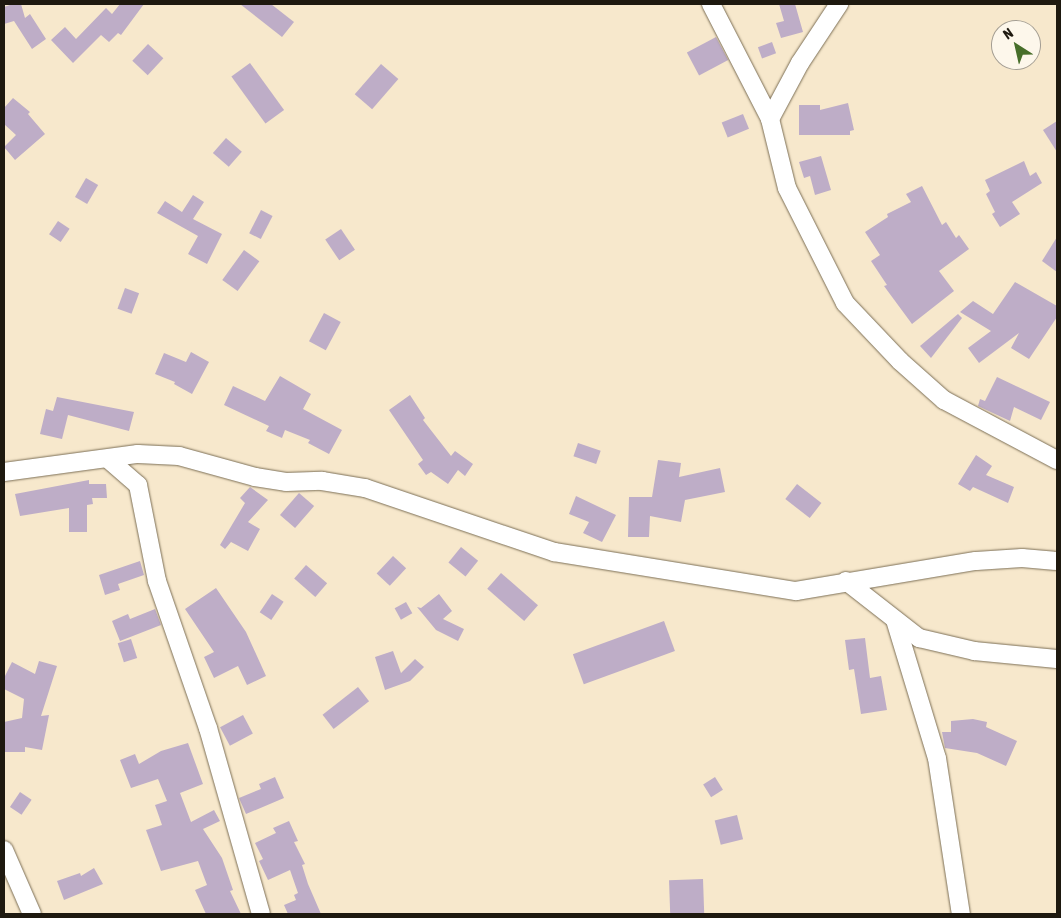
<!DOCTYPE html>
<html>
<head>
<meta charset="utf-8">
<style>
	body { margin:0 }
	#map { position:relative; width:1061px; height:918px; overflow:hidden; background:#f7e8cc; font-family:"Asap Condensed",sans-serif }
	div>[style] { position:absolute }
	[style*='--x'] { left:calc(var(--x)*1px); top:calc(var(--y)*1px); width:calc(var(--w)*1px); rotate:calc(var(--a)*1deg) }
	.building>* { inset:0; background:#beadc7; transform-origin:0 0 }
	.roads { filter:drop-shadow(0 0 1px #7c6f56) drop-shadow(0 0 1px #7c6f56) }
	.minor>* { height:18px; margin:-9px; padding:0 9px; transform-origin:9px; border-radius:9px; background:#fff }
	span { translate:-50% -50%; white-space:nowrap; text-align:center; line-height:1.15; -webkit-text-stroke:5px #fdf7eb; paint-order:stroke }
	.frame { position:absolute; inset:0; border:5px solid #1e190f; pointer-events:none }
	.north { position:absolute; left:991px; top:20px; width:50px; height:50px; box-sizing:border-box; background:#fdf7eb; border:1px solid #a49e93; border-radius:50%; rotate:325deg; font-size:14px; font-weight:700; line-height:20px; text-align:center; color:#1e190f }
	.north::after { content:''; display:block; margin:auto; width:18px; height:22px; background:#476e29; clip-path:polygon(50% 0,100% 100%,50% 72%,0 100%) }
</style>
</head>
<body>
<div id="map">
	<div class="building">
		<div style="clip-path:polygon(13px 4px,21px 4px,25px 18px,30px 14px,46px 39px,32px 49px,14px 21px,4px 24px,4px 7px)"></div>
		<div style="clip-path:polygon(120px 4px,144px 4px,121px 35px,118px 33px,109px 42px,101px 35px,73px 63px,51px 40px,65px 27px,76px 39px,106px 8px,112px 14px)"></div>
		<div style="clip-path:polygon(240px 4px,271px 4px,294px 22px,282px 37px)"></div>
		<div style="clip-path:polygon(779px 4px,795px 4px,803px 32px,781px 38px,776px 23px,784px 21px)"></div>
		<div style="left:716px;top:37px;width:26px;height:33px;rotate:62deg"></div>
		<div style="left:772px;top:42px;width:12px;height:15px;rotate:70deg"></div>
		<div style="left:148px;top:44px;width:21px;height:23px;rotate:43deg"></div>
		<div style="left:250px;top:63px;width:58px;height:23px;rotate:54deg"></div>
		<div style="left:381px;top:64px;width:23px;height:40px;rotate:41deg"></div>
		<div style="clip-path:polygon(13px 98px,30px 112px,28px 114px,45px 134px,15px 160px,4px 147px,16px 135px,4px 124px,4px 108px)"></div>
		<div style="clip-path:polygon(848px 103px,854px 130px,850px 131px,850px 135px,799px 135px,799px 105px,820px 105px,820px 110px)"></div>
		<div style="left:743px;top:114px;width:16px;height:23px;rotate:68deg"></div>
		<div style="clip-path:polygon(1057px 121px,1057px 152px,1043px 130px)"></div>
		<div style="left:226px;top:138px;width:21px;height:20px;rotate:41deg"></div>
		<div style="clip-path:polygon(821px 156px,831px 190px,815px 195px,810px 176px,804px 178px,799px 162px)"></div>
		<div style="clip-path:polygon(1024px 161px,1030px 176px,1036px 172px,1042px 183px,1012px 202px,1020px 214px,1000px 227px,992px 214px,995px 212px,986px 194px,990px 191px,985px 180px)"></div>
		<div style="left:86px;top:178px;width:14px;height:22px;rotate:30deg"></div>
		<div style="clip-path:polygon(922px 186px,942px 225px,946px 222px,956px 238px,959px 235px,969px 249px,939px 271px,954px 291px,912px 324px,884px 286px,887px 285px,871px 261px,880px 255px,865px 232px,888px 217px,887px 214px,911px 202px,906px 194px)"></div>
		<div style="clip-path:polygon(193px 195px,204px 202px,193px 219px,222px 234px,207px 264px,188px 254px,198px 236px,157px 213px,165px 201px,182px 212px)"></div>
		<div style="left:261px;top:210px;width:13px;height:26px;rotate:27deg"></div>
		<div style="left:58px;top:221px;width:14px;height:16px;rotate:34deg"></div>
		<div style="left:341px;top:229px;width:25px;height:19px;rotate:56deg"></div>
		<div style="clip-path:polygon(1057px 237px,1057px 272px,1042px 261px)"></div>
		<div style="left:244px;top:250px;width:19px;height:37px;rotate:36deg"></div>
		<div style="clip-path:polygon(1015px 282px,1057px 306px,1057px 317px,1029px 359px,1011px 348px,1019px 333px,979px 363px,968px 348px,991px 331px,960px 312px,973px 301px,993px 314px)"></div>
		<div style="left:125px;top:288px;width:15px;height:22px;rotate:20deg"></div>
		<div style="left:324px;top:313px;width:19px;height:32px;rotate:28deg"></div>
		<div style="clip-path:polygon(958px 314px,962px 318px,931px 358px,920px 346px)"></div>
		<div style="clip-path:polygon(191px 352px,209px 362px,192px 394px,174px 384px,175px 382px,155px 374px,164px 353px,186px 362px)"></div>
		<div style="clip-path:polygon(280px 376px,311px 394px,303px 409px,342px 430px,329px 454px,308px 443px,310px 440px,285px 430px,282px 438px,266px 431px,269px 426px,224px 405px,233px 386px,265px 401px)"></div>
		<div style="clip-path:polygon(997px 377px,1050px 402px,1041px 420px,1014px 407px,1010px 421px,978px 406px,980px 399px,985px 401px)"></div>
		<div style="clip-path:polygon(410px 395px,425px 418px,423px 420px,451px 456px,455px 451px,473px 464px,465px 476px,458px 470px,448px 484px,431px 472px,426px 475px,418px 464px,423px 460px,389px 410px)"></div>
		<div style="clip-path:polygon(57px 397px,134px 412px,129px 431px,68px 415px,62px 439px,40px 434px,46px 409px,53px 411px)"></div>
		<div style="left:578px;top:443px;width:24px;height:14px;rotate:19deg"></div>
		<div style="clip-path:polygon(976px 455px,992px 466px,986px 475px,1014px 487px,1008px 503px,973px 487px,970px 491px,958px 484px)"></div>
		<div style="clip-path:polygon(658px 460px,681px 463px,679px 477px,720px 468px,725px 492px,685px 500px,681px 522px,650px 516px,649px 537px,628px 537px,629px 497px,652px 497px)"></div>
		<div style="clip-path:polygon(89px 480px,89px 484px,106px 484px,107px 498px,92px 498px,93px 504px,87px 505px,87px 532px,69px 532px,69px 508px,20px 516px,15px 494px)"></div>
		<div style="left:797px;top:484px;width:31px;height:19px;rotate:38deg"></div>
		<div style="clip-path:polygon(250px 487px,268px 500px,248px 522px,260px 529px,248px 551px,231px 542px,225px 549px,220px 545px,245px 503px,240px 498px)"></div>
		<div style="left:299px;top:493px;width:20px;height:29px;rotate:41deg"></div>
		<div style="clip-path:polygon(576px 496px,616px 515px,602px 542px,583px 533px,589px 522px,569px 514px)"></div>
		<div style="left:461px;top:547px;width:22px;height:20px;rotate:39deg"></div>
		<div style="left:393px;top:556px;width:18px;height:24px;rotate:43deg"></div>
		<div style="clip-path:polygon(140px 561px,144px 575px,118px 584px,120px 590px,105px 595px,99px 575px)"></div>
		<div style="left:306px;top:565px;width:28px;height:18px;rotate:41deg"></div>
		<div style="left:501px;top:573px;width:49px;height:21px;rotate:41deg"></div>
		<div style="clip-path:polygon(216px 588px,246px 632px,266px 676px,247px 685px,238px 666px,214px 678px,204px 657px,214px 652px,185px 609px)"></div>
		<div style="left:272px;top:594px;width:14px;height:22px;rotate:34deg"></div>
		<div style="clip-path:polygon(439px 594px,452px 611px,443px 619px,464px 629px,458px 641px,436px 630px,417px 607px,421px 608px)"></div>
		<div style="left:406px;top:602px;width:13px;height:13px;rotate:61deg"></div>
		<div style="clip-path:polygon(155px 609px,161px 625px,120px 641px,112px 621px,128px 614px,130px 619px)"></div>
		<div style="left:664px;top:621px;width:32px;height:97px;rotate:70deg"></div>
		<div style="clip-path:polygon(865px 638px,870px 678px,881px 676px,887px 710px,861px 714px,854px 669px,849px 670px,845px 640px)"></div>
		<div style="left:131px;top:639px;width:20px;height:14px;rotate:72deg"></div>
		<div style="clip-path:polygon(393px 651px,401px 673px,415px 659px,424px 667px,410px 681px,385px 690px,375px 657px)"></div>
		<div style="clip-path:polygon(39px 661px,57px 666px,41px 716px,49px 715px,42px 750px,25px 747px,25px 752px,4px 752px,4px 722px,22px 718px,24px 699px,4px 689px,4px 678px,12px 662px,35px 674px)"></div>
		<div style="left:358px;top:687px;width:18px;height:45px;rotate:52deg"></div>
		<div style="left:243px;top:715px;width:21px;height:26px;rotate:62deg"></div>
		<div style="clip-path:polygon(973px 719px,987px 722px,986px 727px,1017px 741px,1006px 766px,977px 753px,945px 748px,942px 732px,951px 732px,951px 721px)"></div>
		<div style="clip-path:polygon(188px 743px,203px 784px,180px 793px,191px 822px,214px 810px,220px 821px,203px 829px,222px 858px,233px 890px,230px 891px,241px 914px,206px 914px,195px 890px,207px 885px,198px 861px,161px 871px,146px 830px,162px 825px,155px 805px,167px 801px,158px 779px,131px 788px,120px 760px,135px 754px,139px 764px,161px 751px)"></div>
		<div style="clip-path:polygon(275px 777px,284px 798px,246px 814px,239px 798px,261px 789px,259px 784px)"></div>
		<div style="left:715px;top:777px;width:15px;height:14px;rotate:58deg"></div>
		<div style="left:20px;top:792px;width:14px;height:18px;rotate:34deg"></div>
		<div style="left:737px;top:815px;width:25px;height:23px;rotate:76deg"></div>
		<div style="clip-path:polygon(289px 821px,298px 841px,294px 842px,305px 864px,302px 865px,308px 884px,321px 914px,288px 914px,284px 905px,296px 900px,294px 895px,298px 893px,290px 870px,268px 880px,259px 861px,263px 859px,255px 843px,276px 833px,273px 828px)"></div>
		<div style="clip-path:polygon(94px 868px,103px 884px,64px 900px,57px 881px,80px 873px,81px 876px)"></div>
		<div style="left:703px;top:879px;width:35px;height:34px;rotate:88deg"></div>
	</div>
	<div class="roads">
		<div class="minor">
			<div style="--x:711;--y:4;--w:129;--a:62.8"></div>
			<div style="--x:770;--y:119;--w:71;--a:76.2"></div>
			<div style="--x:787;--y:188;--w:129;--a:63.2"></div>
			<div style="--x:845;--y:303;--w:80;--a:46.5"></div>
			<div style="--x:900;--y:361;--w:59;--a:41.6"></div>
			<div style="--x:944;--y:400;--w:128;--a:28"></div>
			<div style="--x:770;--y:119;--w:64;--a:-61.8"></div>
			<div style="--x:800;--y:63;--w:71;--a:-56.5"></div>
			<div style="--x:108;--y:459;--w:40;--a:41"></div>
			<div style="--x:138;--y:485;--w:98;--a:78.8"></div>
			<div style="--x:157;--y:581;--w:156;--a:70.9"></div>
			<div style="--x:208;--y:728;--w:193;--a:74.1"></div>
			<div style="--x:4;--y:472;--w:135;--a:-7.7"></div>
			<div style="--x:138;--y:454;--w:41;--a:2.8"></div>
			<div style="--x:179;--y:456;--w:79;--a:15.4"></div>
			<div style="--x:255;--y:477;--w:31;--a:9"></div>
			<div style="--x:286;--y:482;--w:36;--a:-2"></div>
			<div style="--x:322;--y:481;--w:44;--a:9.2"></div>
			<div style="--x:365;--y:488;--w:200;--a:18.7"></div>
			<div style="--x:554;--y:552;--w:245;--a:9.2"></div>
			<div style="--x:796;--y:591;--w:182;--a:-9.5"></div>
			<div style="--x:976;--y:561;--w:46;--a:-3.7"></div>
			<div style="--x:1022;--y:558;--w:35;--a:5"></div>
			<div style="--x:846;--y:581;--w:93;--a:38"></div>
			<div style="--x:919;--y:638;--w:57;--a:13.3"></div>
			<div style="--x:974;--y:651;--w:83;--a:5.5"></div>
			<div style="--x:895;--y:620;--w:144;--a:73.1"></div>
			<div style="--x:937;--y:758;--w:158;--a:81.3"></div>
			<div style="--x:4;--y:850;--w:70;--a:66.4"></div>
		</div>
	</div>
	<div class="frame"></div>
	<div class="north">N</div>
</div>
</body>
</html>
